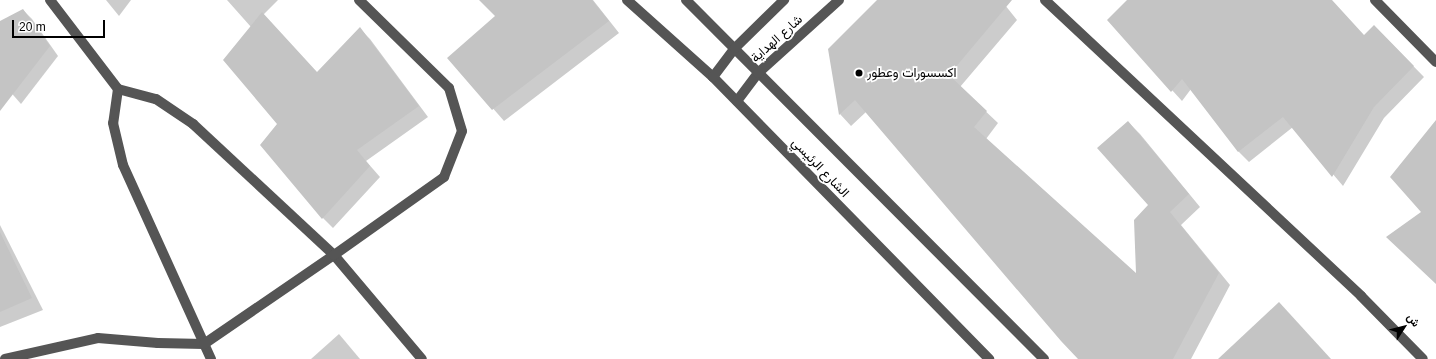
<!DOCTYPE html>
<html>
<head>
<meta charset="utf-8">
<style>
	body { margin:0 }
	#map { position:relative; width:1436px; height:359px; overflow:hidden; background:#fff; font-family:Arial,Vazirmatn,sans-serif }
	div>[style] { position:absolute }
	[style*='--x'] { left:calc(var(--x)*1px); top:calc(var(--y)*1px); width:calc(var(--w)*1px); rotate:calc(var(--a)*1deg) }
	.shadow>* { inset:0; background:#0003 }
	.building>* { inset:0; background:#c4c4c4 }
	.minor>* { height:10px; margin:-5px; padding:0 5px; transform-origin:5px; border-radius:5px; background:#555 }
	.dots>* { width:11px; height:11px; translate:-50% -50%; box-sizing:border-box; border:2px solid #fff; border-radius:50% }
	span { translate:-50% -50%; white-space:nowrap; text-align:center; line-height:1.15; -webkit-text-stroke:3.5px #fff; paint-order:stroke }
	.street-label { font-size:13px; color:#000 }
	.poi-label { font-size:13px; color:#000 }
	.left { translate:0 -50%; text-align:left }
	.north { position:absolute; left:1384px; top:307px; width:40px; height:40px; -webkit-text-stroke:3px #fff; paint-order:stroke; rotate:54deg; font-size:11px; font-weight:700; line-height:16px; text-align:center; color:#000 }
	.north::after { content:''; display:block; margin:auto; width:14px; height:18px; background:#000; clip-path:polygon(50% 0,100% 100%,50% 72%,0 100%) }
	.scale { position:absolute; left:12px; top:20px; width:93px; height:18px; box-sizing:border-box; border:2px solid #000; border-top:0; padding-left:5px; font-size:12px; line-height:14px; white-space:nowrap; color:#000; -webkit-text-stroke:3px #fff; paint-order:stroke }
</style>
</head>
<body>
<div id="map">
	<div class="shadow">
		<div style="clip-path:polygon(106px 0,131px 0,119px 16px)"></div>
		<div style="clip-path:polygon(227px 0,278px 0,263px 15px,317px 73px,360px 29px,370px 39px,428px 117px,366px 161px,380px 177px,333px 228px,323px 218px,278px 124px,251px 27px)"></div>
		<div style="clip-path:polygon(481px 0,593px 0,619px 33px,504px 121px,449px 58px,496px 16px)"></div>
		<div style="clip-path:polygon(879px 0,1001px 0,1017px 20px,960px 87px,998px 123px,986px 139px,1137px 275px,1149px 205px,1128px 122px,1140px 134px,1200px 207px,1181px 225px,1230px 285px,1191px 359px,1080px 359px,866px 112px,851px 126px,840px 114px)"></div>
		<div style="clip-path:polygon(1128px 0,1331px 0,1364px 36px,1374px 26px,1424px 77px,1384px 118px,1343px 186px,1293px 127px,1249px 162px,1239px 152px,1191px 89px,1182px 101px,1108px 20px)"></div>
		<div style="clip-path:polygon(23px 10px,32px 19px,58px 56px,21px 104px,0 80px,0 22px)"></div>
		<div style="clip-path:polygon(0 225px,43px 310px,0 327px)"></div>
		<div style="clip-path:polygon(339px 334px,360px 359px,311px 359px)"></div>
	</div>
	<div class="building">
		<div style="clip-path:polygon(479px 0,592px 0,609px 21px,492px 110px,447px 58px,495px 16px)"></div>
		<div style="clip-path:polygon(877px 0,1012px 0,949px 75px,987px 111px,974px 127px,1136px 273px,1134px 220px,1148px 205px,1097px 148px,1128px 121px,1189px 194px,1170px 212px,1219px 273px,1173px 359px,1078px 359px,1061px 341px,855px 100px,839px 115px,828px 49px)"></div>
		<div style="clip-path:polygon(1127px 0,1332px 0,1364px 35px,1374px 25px,1414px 66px,1374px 107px,1332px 177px,1283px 117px,1238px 152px,1182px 79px,1171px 92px,1107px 20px)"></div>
		<div style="clip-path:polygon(23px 9px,50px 46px,0 111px,0 21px)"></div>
		<div style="clip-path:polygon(262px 12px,317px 72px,360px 27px,419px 106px,357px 150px,370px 166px,322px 219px,260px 145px,277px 124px,223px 60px)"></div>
		<div style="clip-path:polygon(1436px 120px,1436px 284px,1386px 237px,1421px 212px,1390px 177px)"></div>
		<div style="clip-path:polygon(0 232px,32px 298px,0 312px)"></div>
		<div style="clip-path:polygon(1279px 302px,1331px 359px,1218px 359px)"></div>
	</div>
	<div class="minor">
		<div style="--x:50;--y:0;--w:112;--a:52.6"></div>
		<div style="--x:118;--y:89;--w:39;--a:15"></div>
		<div style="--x:156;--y:99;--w:45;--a:34"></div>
		<div style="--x:193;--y:124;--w:192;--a:42.9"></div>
		<div style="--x:334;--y:255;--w:136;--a:49.8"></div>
		<div style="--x:627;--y:0;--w:115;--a:41.8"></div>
		<div style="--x:713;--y:77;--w:395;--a:45.6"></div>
		<div style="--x:686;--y:0;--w:507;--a:45.08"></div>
		<div style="--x:1045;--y:0;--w:433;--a:43.1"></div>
		<div style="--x:1361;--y:296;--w:88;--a:45.5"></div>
		<div style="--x:1375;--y:0;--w:87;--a:45.5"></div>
		<div style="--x:713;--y:77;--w:36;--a:-53"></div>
		<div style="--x:735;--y:48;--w:69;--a:-44.4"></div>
		<div style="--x:118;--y:89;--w:34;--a:98"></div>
		<div style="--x:113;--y:123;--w:43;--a:76.6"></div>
		<div style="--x:123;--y:165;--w:213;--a:65.6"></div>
		<div style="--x:737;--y:101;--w:35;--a:-53"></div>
		<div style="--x:758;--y:73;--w:109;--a:-42"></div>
		<div style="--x:5;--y:359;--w:95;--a:-12.7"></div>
		<div style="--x:98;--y:338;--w:60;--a:4.8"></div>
		<div style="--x:158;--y:343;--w:46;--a:1.2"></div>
		<div style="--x:204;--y:344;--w:158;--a:-34.4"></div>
		<div style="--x:334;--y:255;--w:135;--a:-35.3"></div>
		<div style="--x:444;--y:177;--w:49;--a:-68.6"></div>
		<div style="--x:462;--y:131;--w:45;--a:-106.8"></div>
		<div style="--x:449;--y:88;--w:126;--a:-135.6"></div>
	</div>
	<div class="dots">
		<div style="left:859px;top:73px;background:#000"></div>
	</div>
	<div class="street-label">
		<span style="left:777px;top:39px;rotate:-42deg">شارع الهداية</span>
		<span style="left:820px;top:168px;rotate:46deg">الشارع الرئيسي</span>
	</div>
	<div class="poi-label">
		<span class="left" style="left:867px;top:73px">اكسسورات وعطور</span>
	</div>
	<div class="north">ش</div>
	<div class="scale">20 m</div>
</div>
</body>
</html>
